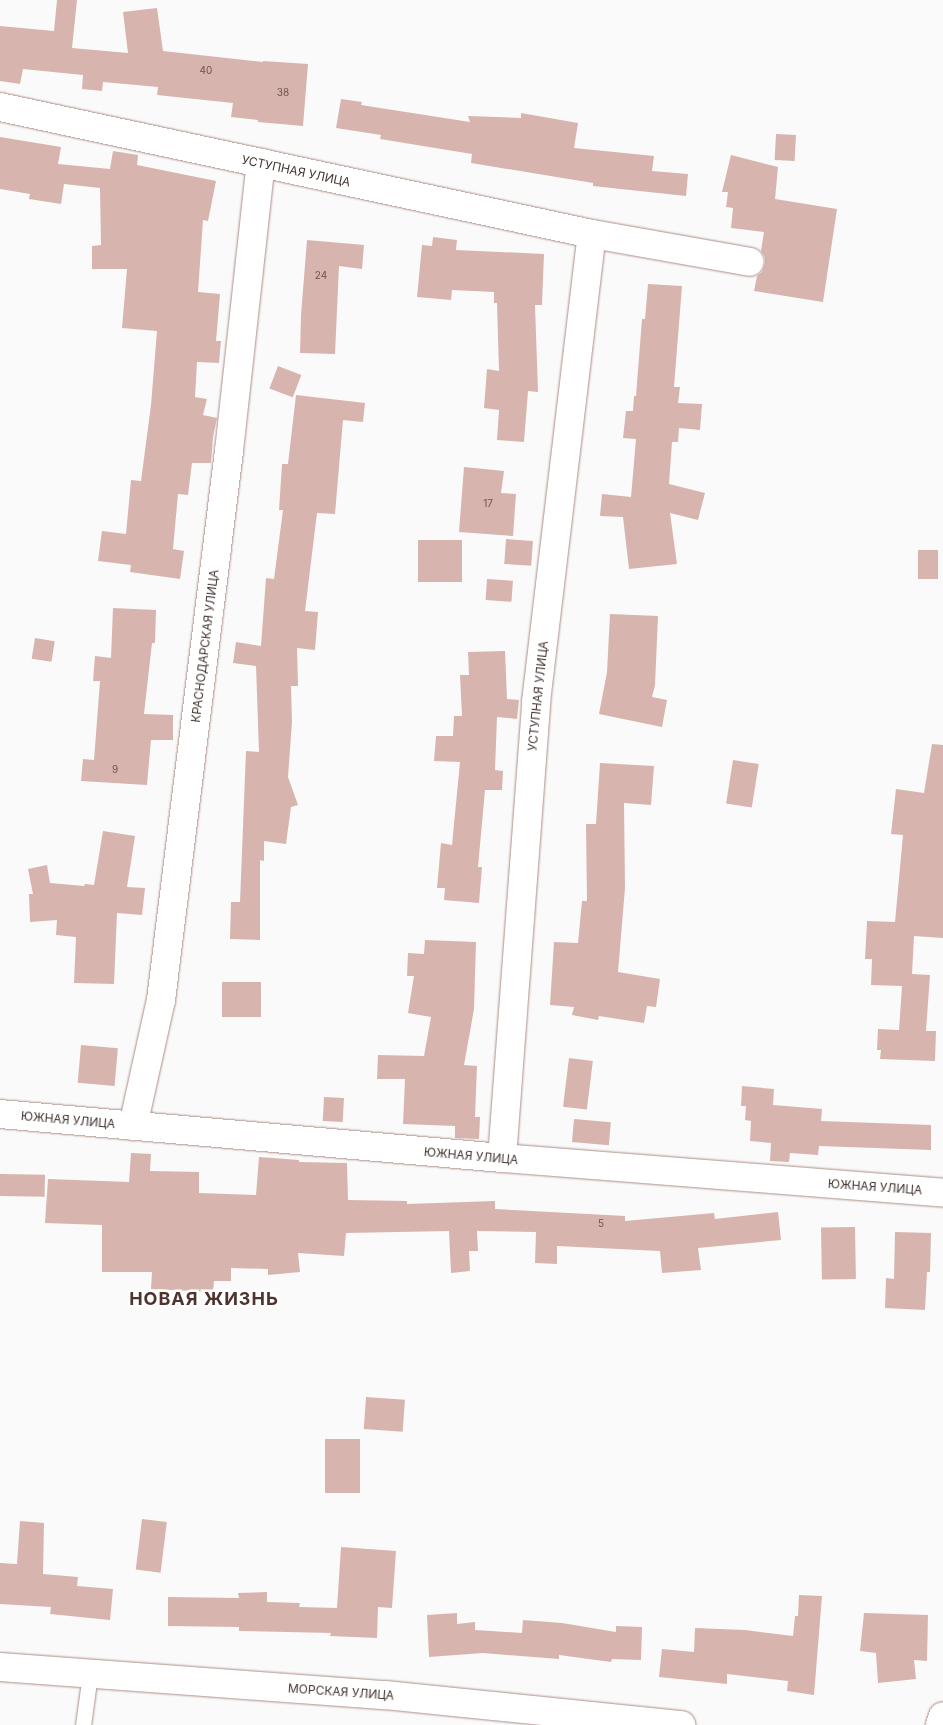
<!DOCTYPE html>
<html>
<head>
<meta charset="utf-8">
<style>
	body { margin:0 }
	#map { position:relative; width:943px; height:1725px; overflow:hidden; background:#fafafa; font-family:Inter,sans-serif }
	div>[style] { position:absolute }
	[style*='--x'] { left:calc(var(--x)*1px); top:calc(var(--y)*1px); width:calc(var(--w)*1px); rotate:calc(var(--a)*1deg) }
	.building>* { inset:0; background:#d8b4ae; transform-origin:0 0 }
	.roads { filter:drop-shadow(0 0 1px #ad8c86) drop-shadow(0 0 1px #ad8c86) }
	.service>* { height:15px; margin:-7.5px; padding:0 7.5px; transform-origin:7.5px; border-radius:7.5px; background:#fff }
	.minor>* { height:28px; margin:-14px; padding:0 14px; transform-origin:14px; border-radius:14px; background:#fff }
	span { translate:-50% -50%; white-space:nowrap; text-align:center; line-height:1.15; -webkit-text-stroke:5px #fff; paint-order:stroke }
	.number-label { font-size:10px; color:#685450 }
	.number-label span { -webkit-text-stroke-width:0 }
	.street-label { font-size:12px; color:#423431 }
	.district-label { font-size:18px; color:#4f332e; font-weight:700; letter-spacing:1px }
</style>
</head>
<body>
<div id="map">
	<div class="building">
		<div style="clip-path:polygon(57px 0,77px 0,72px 48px,128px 53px,123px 12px,157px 8px,163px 51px,263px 62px,263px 61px,308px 64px,303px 126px,258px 122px,258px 120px,231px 117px,233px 103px,157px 95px,158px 87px,103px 82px,102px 91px,82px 89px,83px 75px,23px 69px,20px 84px,0 81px,0 26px,54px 31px)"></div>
		<div style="clip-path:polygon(341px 99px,362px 102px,361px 105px,470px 122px,468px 116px,521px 118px,521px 113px,578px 123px,574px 148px,654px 156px,652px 171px,688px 174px,686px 196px,593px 186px,593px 183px,471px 163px,472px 154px,380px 139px,381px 135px,336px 128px)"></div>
		<div style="left:776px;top:134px;width:20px;height:26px;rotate:3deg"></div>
		<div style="clip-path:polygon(0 137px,61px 147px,58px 164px,110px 169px,113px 151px,138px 155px,137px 165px,216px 181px,208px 221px,203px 220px,198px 292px,220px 294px,216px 341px,221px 341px,219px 363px,197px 362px,195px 397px,207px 399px,203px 415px,217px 418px,213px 437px,211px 463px,192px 463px,188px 495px,178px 494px,173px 549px,184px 551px,180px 579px,130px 572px,131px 565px,98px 561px,102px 531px,126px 534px,131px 480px,141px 481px,151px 405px,157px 331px,122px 328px,127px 269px,92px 269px,92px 246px,101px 245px,100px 188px,64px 184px,61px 204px,29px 199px,30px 194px,0 189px)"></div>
		<div style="clip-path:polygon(731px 155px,778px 167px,775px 199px,837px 209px,823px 302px,754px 291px,757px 276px,762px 272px,765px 264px,765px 257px,761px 251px,764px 232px,731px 228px,733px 208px,726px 207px,728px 192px,722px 192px)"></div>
		<div style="clip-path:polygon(433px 237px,457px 240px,456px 250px,544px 254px,542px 305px,535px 305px,538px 392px,528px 391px,524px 442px,497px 440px,499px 410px,484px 408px,487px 369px,499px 371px,497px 303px,494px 303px,494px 292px,452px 290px,451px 300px,417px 297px,422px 245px,432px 246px)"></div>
		<div style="clip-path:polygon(307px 240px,364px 245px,362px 269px,339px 266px,335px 354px,300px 353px,301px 315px)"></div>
		<div style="clip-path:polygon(648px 284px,682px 286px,674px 387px,680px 387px,678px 403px,702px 404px,700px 430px,679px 428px,678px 442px,672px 442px,669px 484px,705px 493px,698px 520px,670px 513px,677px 564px,629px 569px,623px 517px,600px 516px,602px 494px,631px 497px,636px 439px,623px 438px,626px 411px,633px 411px,634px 396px,636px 396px,642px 319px,645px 319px)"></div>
		<div style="left:278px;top:366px;width:25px;height:24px;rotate:21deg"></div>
		<div style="clip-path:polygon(296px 395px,365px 403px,363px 422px,343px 420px,335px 514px,317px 513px,305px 611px,318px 612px,315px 650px,297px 648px,298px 686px,291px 686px,292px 722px,288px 777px,298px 805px,291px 807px,286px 844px,264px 841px,264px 861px,260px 860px,260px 940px,230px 939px,231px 902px,240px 902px,246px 751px,259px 752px,256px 666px,233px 663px,236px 642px,261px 646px,266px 578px,274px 579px,283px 510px,279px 510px,282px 464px,288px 464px)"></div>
		<div style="clip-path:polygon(464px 467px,504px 471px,501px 493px,516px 494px,513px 536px,459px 532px)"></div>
		<div style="left:506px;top:539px;width:27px;height:25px;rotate:4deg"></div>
		<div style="left:418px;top:540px;width:44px;height:42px"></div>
		<div style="left:938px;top:550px;width:29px;height:20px;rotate:90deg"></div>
		<div style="left:487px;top:579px;width:26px;height:21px;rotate:4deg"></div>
		<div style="clip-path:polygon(113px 608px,156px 610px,155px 643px,152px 643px,144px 714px,173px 715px,173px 740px,151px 740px,147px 785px,81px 781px,83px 759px,94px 760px,100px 681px,93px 681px,95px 656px,111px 658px)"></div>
		<div style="clip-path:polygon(610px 614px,658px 616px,655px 685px,652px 697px,667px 700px,662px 727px,599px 714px,607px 672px)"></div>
		<div style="left:35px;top:638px;width:20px;height:21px;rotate:9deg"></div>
		<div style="clip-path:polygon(505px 651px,507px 699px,519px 700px,517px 719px,497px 717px,495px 770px,503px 771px,502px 790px,485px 790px,478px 867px,482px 867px,479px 903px,444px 900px,445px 888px,437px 888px,441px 843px,452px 845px,460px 762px,434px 761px,436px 736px,453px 736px,454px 716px,462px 716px,460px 675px,469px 675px,468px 652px)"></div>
		<div style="clip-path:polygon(932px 744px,943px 745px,943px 938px,914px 936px,912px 974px,930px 975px,926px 1031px,936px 1031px,935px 1061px,880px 1059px,881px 1050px,877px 1050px,878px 1029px,899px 1030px,902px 986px,871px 985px,872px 959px,865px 959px,867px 921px,895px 922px,903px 835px,891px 834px,896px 789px,924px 793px)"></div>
		<div style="left:733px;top:760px;width:26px;height:44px;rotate:9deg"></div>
		<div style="clip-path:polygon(600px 763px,654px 766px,651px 805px,624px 803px,625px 888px,618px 972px,660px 979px,656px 1007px,647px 1006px,644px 1023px,599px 1016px,598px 1020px,572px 1015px,574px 1007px,550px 1005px,554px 942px,578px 943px,582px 901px,587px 901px,586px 824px,596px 824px)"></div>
		<div style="clip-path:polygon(103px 831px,135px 836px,127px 887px,145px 888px,142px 915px,117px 913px,114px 984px,74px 983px,76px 937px,56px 935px,57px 920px,30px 922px,29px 894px,33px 894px,28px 869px,47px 865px,50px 883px,84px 886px,85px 884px,94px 885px)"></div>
		<div style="clip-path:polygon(425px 940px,476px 942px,474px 1009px,464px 1065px,477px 1066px,475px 1117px,480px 1117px,479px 1139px,455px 1138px,455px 1126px,403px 1124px,405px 1079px,377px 1079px,378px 1055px,424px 1056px,431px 1017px,408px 1013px,414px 976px,407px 976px,408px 953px,424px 954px)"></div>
		<div style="left:222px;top:982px;width:39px;height:35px"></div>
		<div style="left:81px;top:1045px;width:37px;height:38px;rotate:5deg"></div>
		<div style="left:569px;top:1058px;width:24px;height:49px;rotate:7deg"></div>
		<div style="clip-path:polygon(742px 1086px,774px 1089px,773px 1105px,822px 1109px,821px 1121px,931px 1125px,931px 1150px,819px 1146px,818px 1155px,790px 1153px,789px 1162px,770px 1161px,771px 1143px,750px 1141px,751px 1121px,745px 1120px,746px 1106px,741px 1106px)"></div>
		<div style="left:324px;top:1097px;width:20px;height:24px;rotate:3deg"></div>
		<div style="left:574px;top:1119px;width:37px;height:23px;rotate:5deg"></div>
		<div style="clip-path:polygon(131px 1153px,151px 1154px,150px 1171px,199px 1172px,199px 1193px,256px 1195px,259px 1157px,299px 1160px,299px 1162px,347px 1163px,348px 1200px,407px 1201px,407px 1204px,495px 1201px,495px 1209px,625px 1216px,625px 1221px,714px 1213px,715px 1219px,778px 1212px,781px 1240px,698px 1248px,701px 1270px,662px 1273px,660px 1251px,557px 1246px,557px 1264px,535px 1263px,536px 1232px,477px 1231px,478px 1251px,469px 1251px,470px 1271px,451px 1273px,449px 1231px,346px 1233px,344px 1256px,298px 1253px,300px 1272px,268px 1275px,268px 1269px,231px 1268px,231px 1281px,214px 1281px,213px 1292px,151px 1289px,152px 1272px,102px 1272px,102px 1225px,45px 1223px,48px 1179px,129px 1182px)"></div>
		<div style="left:0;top:1174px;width:45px;height:22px;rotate:1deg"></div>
		<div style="left:855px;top:1227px;width:52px;height:34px;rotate:89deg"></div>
		<div style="clip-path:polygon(895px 1232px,931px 1233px,930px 1272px,927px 1272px,925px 1310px,885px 1308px,886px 1278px,894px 1279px)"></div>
		<div style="left:366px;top:1397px;width:39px;height:32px;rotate:4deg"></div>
		<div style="left:325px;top:1439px;width:35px;height:54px"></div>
		<div style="left:142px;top:1519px;width:25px;height:51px;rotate:7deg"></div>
		<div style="clip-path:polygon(20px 1521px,44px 1523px,43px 1574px,78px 1577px,77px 1586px,113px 1589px,110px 1620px,50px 1614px,51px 1607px,0 1604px,0 1563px,17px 1564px)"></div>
		<div style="clip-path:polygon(341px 1547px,396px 1551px,392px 1608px,378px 1607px,377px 1638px,330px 1636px,331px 1633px,239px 1631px,239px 1627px,168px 1626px,168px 1597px,239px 1598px,238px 1593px,267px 1592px,267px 1602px,300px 1603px,299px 1607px,337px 1608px)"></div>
		<div style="clip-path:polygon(799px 1595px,822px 1596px,814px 1695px,787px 1691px,788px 1681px,727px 1674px,727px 1684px,659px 1677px,662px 1649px,694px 1652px,695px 1628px,745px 1630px,793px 1636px,795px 1616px,798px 1616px)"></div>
		<div style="clip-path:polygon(457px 1613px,457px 1624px,475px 1622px,475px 1630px,522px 1633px,523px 1620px,562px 1623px,616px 1632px,616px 1626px,642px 1627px,641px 1660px,612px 1659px,611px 1662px,559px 1655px,559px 1659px,483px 1653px,429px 1657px,427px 1615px)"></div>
		<div style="clip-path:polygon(864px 1613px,928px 1615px,927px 1661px,914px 1660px,916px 1679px,878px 1683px,876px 1653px,860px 1651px)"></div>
	</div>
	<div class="roads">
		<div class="service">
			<div style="--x:83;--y:1725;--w:51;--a:-82.2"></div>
		</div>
		<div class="minor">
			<div style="--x:0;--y:107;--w:605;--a:12.11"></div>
			<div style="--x:592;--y:234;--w:160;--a:10"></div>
			<div style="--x:0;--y:1114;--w:504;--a:5.01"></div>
			<div style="--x:502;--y:1158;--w:442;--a:4.5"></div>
			<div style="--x:133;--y:1126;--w:129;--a:-77.5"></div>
			<div style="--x:161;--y:1000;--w:553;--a:-82.94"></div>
			<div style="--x:229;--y:451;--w:290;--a:-83.7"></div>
			<div style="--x:502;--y:1158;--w:457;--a:-85.7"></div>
			<div style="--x:536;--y:702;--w:471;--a:-83.2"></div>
			<div style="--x:0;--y:1667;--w:386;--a:4.2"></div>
			<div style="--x:385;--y:1695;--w:298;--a:5.8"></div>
			<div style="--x:940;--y:1725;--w:9;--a:-72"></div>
		</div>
	</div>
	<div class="number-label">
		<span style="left:206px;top:71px">40</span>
		<span style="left:283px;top:93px">38</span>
		<span style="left:321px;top:276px">24</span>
		<span style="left:488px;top:504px">17</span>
		<span style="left:115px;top:770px">9</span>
		<span style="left:601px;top:1224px">5</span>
	</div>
	<div class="street-label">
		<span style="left:296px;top:171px;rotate:12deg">УСТУПНАЯ УЛИЦА</span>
		<span style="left:205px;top:646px;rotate:-83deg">КРАСНОДАРСКАЯ УЛИЦА</span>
		<span style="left:538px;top:696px;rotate:-84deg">УСТУПНАЯ УЛИЦА</span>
		<span style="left:68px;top:1120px;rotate:5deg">ЮЖНАЯ УЛИЦА</span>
		<span style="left:471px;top:1156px;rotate:5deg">ЮЖНАЯ УЛИЦА</span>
		<span style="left:875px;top:1187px;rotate:4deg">ЮЖНАЯ УЛИЦА</span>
		<span style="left:341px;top:1692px;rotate:4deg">МОРСКАЯ УЛИЦА</span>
	</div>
	<div class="district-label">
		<span style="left:204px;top:1299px">НОВАЯ ЖИЗНЬ</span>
	</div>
</div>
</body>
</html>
